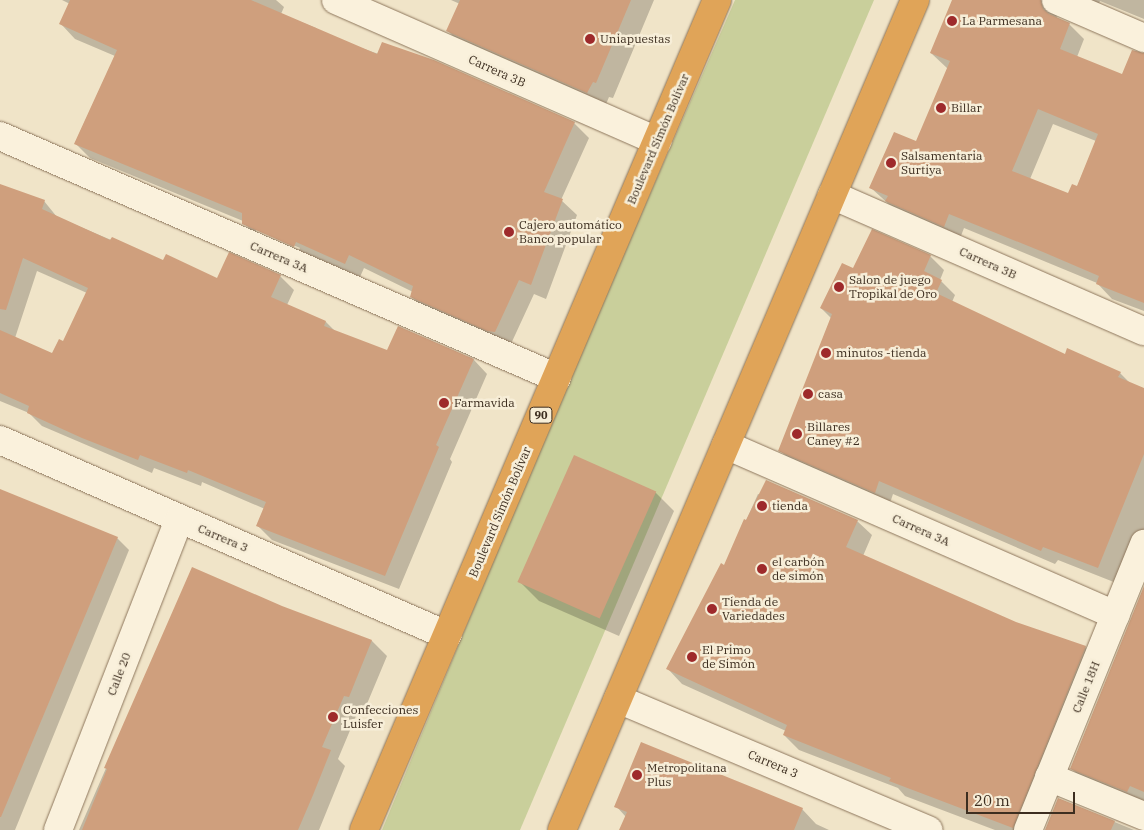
<!DOCTYPE html>
<html>
<head>
<meta charset="utf-8">
<style>
	body { margin:0 }
	#map { position:relative; width:1144px; height:830px; overflow:hidden; background:#f0e4c8; font-family:"IBM Plex Serif",serif }
	div>[style] { position:absolute }
	[style*='--x'] { left:calc(var(--x)*1px); top:calc(var(--y)*1px); width:calc(var(--w)*1px); rotate:calc(var(--a)*1deg) }
	.green>* { inset:0; background:#c9cf9b }
	.shadow>* { inset:0; background:#0003 }
	.building>* { inset:0; background:#cf9f7d; transform-origin:0 0 }
	.roads { filter:drop-shadow(0 0 1px #8d765c) drop-shadow(0 0 1px #8d765c) }
	.street>* { height:28px; margin:-14px; padding:0 14px; transform-origin:14px; border-radius:14px; background:#faf1dc }
	.highway>* { height:28px; margin:-14px; padding:0 14px; transform-origin:14px; border-radius:14px; background:#e0a458 }
	.dots>* { width:14px; height:14px; translate:-50% -50%; box-sizing:border-box; border:2px solid #f7eed8; border-radius:50% }
	span { translate:-50% -50%; white-space:nowrap; text-align:center; line-height:1.15; -webkit-text-stroke:5px #f7eed8; paint-order:stroke }
	.shield-label span { padding:1px 4px; background:#f7eed8; border:1px solid; border-radius:4px; -webkit-text-stroke-width:0 }
	.shield-label { font-size:11px; color:#3d2e20; font-weight:700 }
	.poi-label { font-size:12px; color:#3d2e20 }
	.left { translate:0 -50%; text-align:left }
	.street-label { font-size:12px; color:#3d2e20 }
	.scale { position:absolute; left:966px; top:792px; width:109px; height:22px; box-sizing:border-box; border:2px solid #3d2e20; border-top:0; padding-left:6px; font-size:15px; line-height:18px; white-space:nowrap; color:#3d2e20; -webkit-text-stroke:4px #f7eed8; paint-order:stroke }
</style>
</head>
<body>
<div id="map">
	<div class="green">
		<div style="clip-path:polygon(735px 0,874px 0,520px 830px,382px 830px,564px 390px)"></div>
	</div>
	<div class="shadow">
		<div style="clip-path:polygon(evenodd,62px 0,276px 0,284px 7px,281px 14px,316px 28px,322px 34px,574px 123px,589px 138px,561px 200px,577px 215px,546px 299px,534px 294px,510px 346px,427px 312px,412px 297px,413px 292px,364px 268px,360px 277px,311px 256px,309px 261px,258px 239px,243px 221px,90px 158px,75px 143px,115px 56px,75px 39px,61px 24px,70px 4px,62px 0,256px 229px,300px 248px,299px 250px,256px 232px,256px 229px)"></div>
		<div style="clip-path:polygon(451px 0,654px 0,613px 98px,609px 97px,604px 109px,464px 47px,448px 31px,460px 4px)"></div>
		<div style="clip-path:polygon(evenodd,953px 0,1068px 0,1056px 10px,1057px 18px,1069px 24px,1084px 39px,1077px 57px,1123px 76px,1144px 79px,1144px 311px,1112px 299px,1097px 283px,964px 228px,959px 241px,902px 216px,871px 188px,917px 142px,948px 69px,931px 53px,953px 0,1053px 124px,1096px 141px,1077px 187px,1069px 195px,1030px 179px,1053px 124px)"></div>
		<div style="clip-path:polygon(1072px 0,1144px 0,1144px 19px,1100px 1px,1097px 8px)"></div>
		<div style="clip-path:polygon(evenodd,0 185px,44px 201px,57px 217px,163px 262px,218px 280px,280px 276px,294px 290px,287px 305px,326px 322px,336px 332px,388px 352px,399px 328px,474px 360px,487px 374px,450px 459px,452px 462px,399px 589px,272px 540px,258px 526px,265px 509px,202px 482px,201px 486px,154px 468px,152px 473px,42px 426px,29px 413px,0 401px,0 185px,37px 271px,87px 293px,64px 343px,53px 355px,15px 338px,37px 271px)"></div>
		<div style="clip-path:polygon(930px 256px,944px 270px,940px 280px,955px 295px,952px 302px,1065px 355px,1120px 373px,1130px 383px,1144px 389px,1144px 554px,1129px 588px,1058px 560px,1055px 564px,893px 494px,889px 506px,794px 464px,780px 450px,831px 318px,821px 308px,853px 270px)"></div>
		<div style="clip-path:polygon(655px 492px,674px 511px,619px 636px,539px 601px,520px 582px)"></div>
		<div style="clip-path:polygon(758px 494px,857px 521px,872px 535px,863px 556px,1016px 623px,1085px 647px,1100px 662px,1032px 830px,995px 830px,905px 796px,898px 788px,799px 750px,784px 735px,786px 731px,682px 684px,668px 669px,725px 567px)"></div>
		<div style="clip-path:polygon(117px 538px,129px 550px,15px 830px,0 830px,0 569px)"></div>
		<div style="clip-path:polygon(193px 569px,281px 607px,372px 641px,387px 656px,364px 711px,359px 709px,338px 759px,345px 766px,319px 830px,79px 830px)"></div>
		<div style="clip-path:polygon(1144px 589px,1144px 806px,1085px 782px,1071px 768px)"></div>
		<div style="clip-path:polygon(1059px 799px,1134px 830px,1046px 830px)"></div>
		<div style="clip-path:polygon(616px 806px,802px 809px,816px 824px,829px 830px,620px 830px,626px 817px)"></div>
	</div>
	<div class="building">
		<div style="clip-path:polygon(70px 0,251px 0,377px 54px,382px 42px,434px 60px,575px 122px,544px 192px,563px 199px,531px 285px,519px 280px,495px 332px,487px 331px,410px 297px,413px 286px,349px 255px,345px 264px,296px 242px,294px 247px,242px 224px,242px 213px,74px 144px,117px 50px,59px 24px)"></div>
		<div style="clip-path:polygon(460px 0,631px 0,596px 83px,593px 82px,587px 93px,446px 31px)"></div>
		<div style="clip-path:polygon(evenodd,952px 0,1041px 0,1043px 9px,1049px 14px,1070px 23px,1060px 49px,1122px 74px,1132px 50px,1144px 53px,1144px 303px,1096px 284px,1099px 276px,1043px 252px,949px 214px,944px 227px,885px 201px,888px 196px,869px 188px,894px 132px,916px 141px,950px 61px,930px 53px,952px 0,1038px 109px,1098px 134px,1077px 186px,1072px 184px,1068px 193px,1012px 171px,1038px 109px)"></div>
		<div style="clip-path:polygon(0 184px,45px 200px,42px 209px,110px 240px,112px 237px,163px 260px,166px 254px,217px 278px,229px 252px,281px 275px,271px 297px,326px 321px,324px 326px,387px 350px,398px 326px,474px 359px,436px 445px,439px 447px,385px 576px,256px 526px,266px 502px,188px 470px,187px 473px,140px 455px,138px 460px,82px 438px,27px 413px,29px 406px,0 393px,0 330px,52px 353px,59px 339px,63px 341px,88px 288px,23px 258px,6px 310px,0 309px)"></div>
		<div style="clip-path:polygon(872px 229px,931px 255px,924px 271px,942px 280px,936px 293px,1065px 354px,1067px 348px,1121px 372px,1118px 377px,1144px 388px,1144px 454px,1098px 568px,1043px 547px,1041px 551px,879px 481px,875px 493px,778px 451px,832px 314px,820px 308px,842px 263px,853px 268px)"></div>
		<div style="left:574px;top:455px;width:90px;height:139px;rotate:24deg"></div>
		<div style="clip-path:polygon(766px 480px,858px 520px,846px 547px,1016px 622px,1086px 646px,1013px 828px,889px 781px,891px 778px,783px 735px,787px 725px,666px 669px,721px 563px,724px 565px,744px 519px,746px 520px)"></div>
		<div style="clip-path:polygon(0 489px,118px 537px,1px 817px,0 817px)"></div>
		<div style="clip-path:polygon(192px 567px,282px 606px,372px 640px,349px 697px,344px 696px,322px 747px,331px 750px,313px 795px,298px 830px,82px 830px,107px 769px,104px 768px)"></div>
		<div style="clip-path:polygon(1144px 586px,1144px 792px,1130px 786px,1127px 792px,1070px 769px)"></div>
		<div style="clip-path:polygon(641px 742px,803px 808px,794px 830px,619px 830px,627px 812px,614px 807px)"></div>
		<div style="clip-path:polygon(1058px 798px,1115px 821px,1111px 830px,1045px 830px)"></div>
	</div>
	<div class="roads">
		<div class="street">
			<div style="--x:336;--y:0;--w:351;--a:23.7"></div>
			<div style="--x:1056;--y:0;--w:96;--a:23.4"></div>
			<div style="--x:0;--y:136;--w:607;--a:23.48"></div>
			<div style="--x:832;--y:195;--w:340;--a:23.6"></div>
			<div style="--x:0;--y:440;--w:488;--a:23.6"></div>
			<div style="--x:726;--y:445;--w:425;--a:23.6"></div>
			<div style="--x:618;--y:699;--w:337;--a:22.9"></div>
			<div style="--x:1049;--y:777;--w:103;--a:22.3"></div>
			<div style="--x:58;--y:830;--w:334;--a:-68.7"></div>
			<div style="--x:1028;--y:830;--w:309;--a:-67.9"></div>
		</div>
		<div class="highway">
			<div style="--x:364;--y:830;--w:902;--a:-66.96"></div>
			<div style="--x:562;--y:830;--w:902;--a:-66.96"></div>
		</div>
	</div>
	<div class="dots">
		<div style="left:952px;top:21px;background:#9e2a2b"></div>
		<div style="left:590px;top:39px;background:#9e2a2b"></div>
		<div style="left:941px;top:108px;background:#9e2a2b"></div>
		<div style="left:891px;top:163px;background:#9e2a2b"></div>
		<div style="left:509px;top:232px;background:#9e2a2b"></div>
		<div style="left:839px;top:287px;background:#9e2a2b"></div>
		<div style="left:826px;top:353px;background:#9e2a2b"></div>
		<div style="left:808px;top:394px;background:#9e2a2b"></div>
		<div style="left:444px;top:403px;background:#9e2a2b"></div>
		<div style="left:797px;top:434px;background:#9e2a2b"></div>
		<div style="left:762px;top:506px;background:#9e2a2b"></div>
		<div style="left:762px;top:569px;background:#9e2a2b"></div>
		<div style="left:712px;top:609px;background:#9e2a2b"></div>
		<div style="left:692px;top:657px;background:#9e2a2b"></div>
		<div style="left:333px;top:717px;background:#9e2a2b"></div>
		<div style="left:637px;top:775px;background:#9e2a2b"></div>
	</div>
	<div class="shield-label">
		<span style="left:541px;top:415px">90</span>
	</div>
	<div class="poi-label">
		<span class="left" style="left:962px;top:21px">La Parmesana</span>
		<span class="left" style="left:600px;top:39px">Uniapuestas</span>
		<span class="left" style="left:951px;top:108px">Billar</span>
		<span class="left" style="left:901px;top:163px">Salsamentaria<br>Surtiya</span>
		<span class="left" style="left:519px;top:232px">Cajero automático<br>Banco popular</span>
		<span class="left" style="left:849px;top:287px">Salon de juego<br>Tropikal de Oro</span>
		<span class="left" style="left:836px;top:353px">minutos -tienda</span>
		<span class="left" style="left:818px;top:394px">casa</span>
		<span class="left" style="left:454px;top:403px">Farmavida</span>
		<span class="left" style="left:807px;top:434px">Billares<br>Caney #2</span>
		<span class="left" style="left:772px;top:506px">tienda</span>
		<span class="left" style="left:772px;top:569px">el carbón<br>de simón</span>
		<span class="left" style="left:722px;top:609px">Tienda de<br>Variedades</span>
		<span class="left" style="left:702px;top:657px">El Primo<br>de Simón</span>
		<span class="left" style="left:343px;top:717px">Confecciones<br>Luisfer</span>
		<span class="left" style="left:647px;top:775px">Metropolitana<br>Plus</span>
	</div>
	<div class="street-label">
		<span style="left:497px;top:71px;rotate:24deg">Carrera 3B</span>
		<span style="left:658px;top:139px;rotate:-67deg">Boulevard Simón Bolívar</span>
		<span style="left:279px;top:257px;rotate:23deg">Carrera 3A</span>
		<span style="left:988px;top:263px;rotate:24deg">Carrera 3B</span>
		<span style="left:500px;top:512px;rotate:-67deg">Boulevard Simón Bolívar</span>
		<span style="left:921px;top:530px;rotate:24deg">Carrera 3A</span>
		<span style="left:223px;top:538px;rotate:23deg">Carrera 3</span>
		<span style="left:119px;top:674px;rotate:-69deg">Calle 20</span>
		<span style="left:1086px;top:687px;rotate:-68deg">Calle 18H</span>
		<span style="left:773px;top:764px;rotate:23deg">Carrera 3</span>
	</div>
	<div class="scale">20 m</div>
</div>
</body>
</html>
